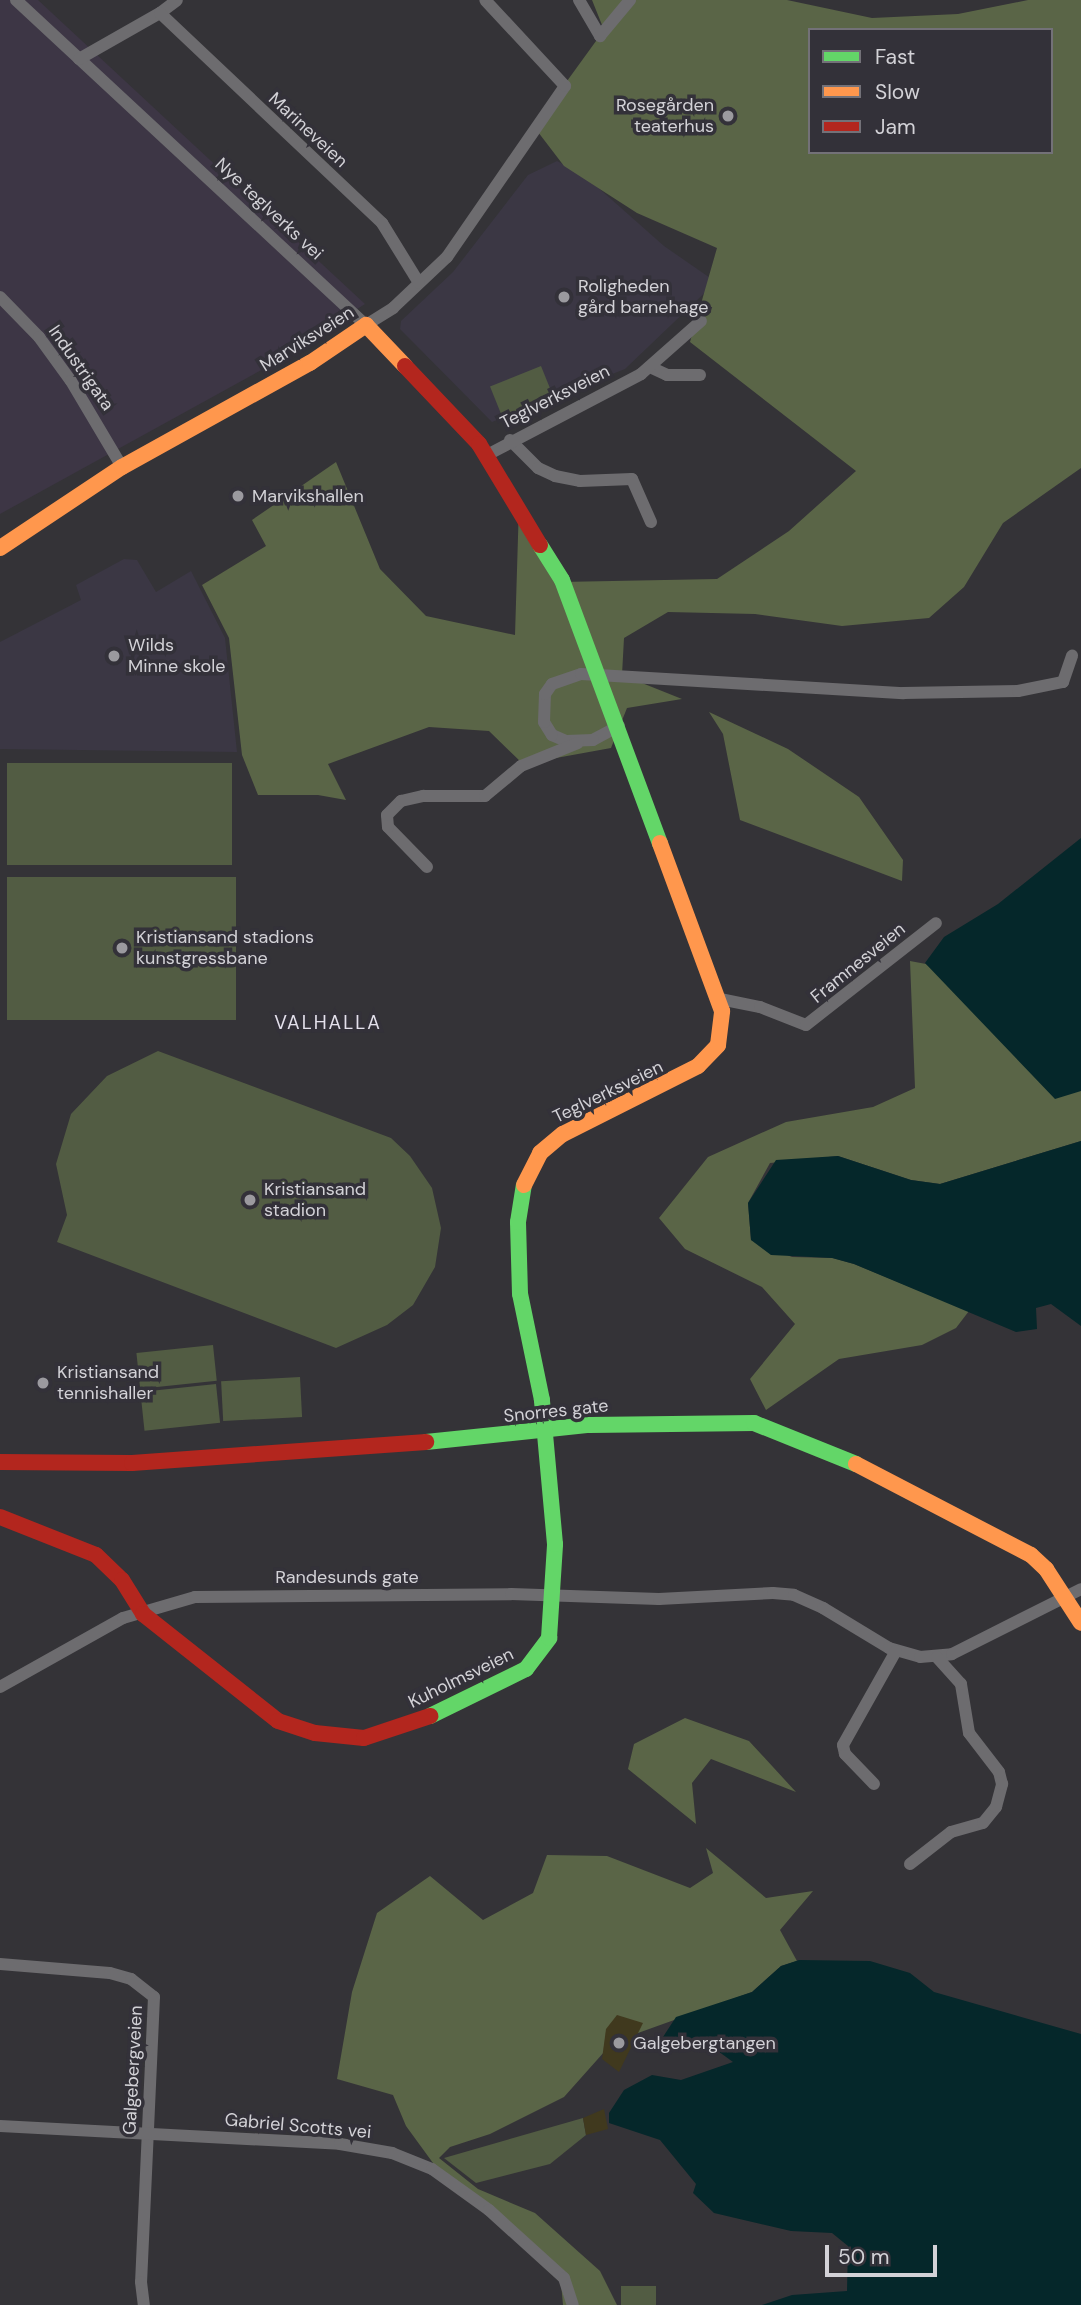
<!DOCTYPE html>
<html>
<head>
<meta charset="utf-8">
<style>
	body { margin:0 }
	#map { position:relative; width:1081px; height:2305px; overflow:hidden; background:#343337; font-family:"DM Sans",sans-serif }
	div>[style] { position:absolute }
	[style*='--x'] { left:calc(var(--x)*1px); top:calc(var(--y)*1px); width:calc(var(--w)*1px); rotate:calc(var(--a)*1deg) }
	.built>* { inset:0; background:#3b3744 }
	.industrial>* { inset:0; background:#3d3645 }
	.green>* { inset:0; background:#525c43; transform-origin:0 0 }
	.forest>* { inset:0; background:#5a6547 }
	.sand>* { inset:0; background:#40391e }
	.water>* { inset:0; background:#05272a }
	.street>* { height:12px; margin:-6px; padding:0 6px; transform-origin:6px; border-radius:6px; background:#6d6c6f }
	.fast>* { height:16px; margin:-8px; padding:0 8px; transform-origin:8px; border-radius:8px; background:#63d668 }
	.slow>* { height:16px; margin:-8px; padding:0 8px; transform-origin:8px; border-radius:8px; background:#ff974d }
	.jam>* { height:16px; margin:-8px; padding:0 8px; transform-origin:8px; border-radius:8px; background:#b3261e }
	.dots>* { width:19px; height:19px; translate:-50% -50%; box-sizing:border-box; border:4px solid #333139; border-radius:50% }
	span { translate:-50% -50%; white-space:nowrap; text-align:center; line-height:1.15; -webkit-text-stroke:7px #333139; paint-order:stroke }
	.poi-label { font-size:18px; color:#d3d2d7 }
	.right { translate:-100% -50%; text-align:right }
	.left { translate:0 -50%; text-align:left }
	.street-label { font-size:18px; color:#d3d2d7 }
	.neighbourhood-label { font-size:19px; color:#e4e1ec; letter-spacing:2px }
	.legend { position:absolute; left:808px; top:28px; width:245px; height:126px; box-sizing:border-box; background:#333139; border:2px solid #737178; margin:0; padding:9px 12px; list-style:none; font-size:21px; color:#d3d2d7 }
	.legend li { display:flex; align-items:center; gap:14px; height:35px }
	.legend b { width:35px; border:2px solid #737178 }
	.scale { position:absolute; left:825px; top:2245px; width:112px; height:32px; box-sizing:border-box; border:4px solid #d3d2d7; border-top:0; padding-left:9px; font-size:21px; line-height:24px; white-space:nowrap; color:#d3d2d7; -webkit-text-stroke:5px #333139; paint-order:stroke }
</style>
</head>
<body>
<div id="map">
	<div class="built">
		<div style="clip-path:polygon(557px 161px,585px 176px,664px 246px,716px 282px,625px 369px,492px 422px,400px 329px,401px 321px,453px 272px,528px 175px)"></div>
		<div style="clip-path:polygon(124px 559px,137px 560px,156px 592px,191px 571px,225px 638px,237px 752px,0 749px,0 642px,81px 600px,76px 585px)"></div>
	</div>
	<div class="industrial">
		<div style="clip-path:polygon(0 0,38px 0,365px 304px,265px 368px,0 514px)"></div>
	</div>
	<div class="green">
		<div style="left:541px;top:366px;width:35px;height:55px;rotate:68deg"></div>
		<div style="left:232px;top:763px;width:102px;height:225px;rotate:90deg"></div>
		<div style="left:7px;top:877px;width:229px;height:143px"></div>
		<div style="clip-path:polygon(158px 1051px,391px 1138px,410px 1156px,432px 1188px,441px 1228px,435px 1267px,413px 1305px,387px 1325px,336px 1348px,57px 1242px,67px 1215px,56px 1164px,71px 1114px,107px 1076px)"></div>
		<div style="left:213px;top:1345px;width:36px;height:77px;rotate:84deg"></div>
		<div style="left:300px;top:1377px;width:40px;height:79px;rotate:87deg"></div>
		<div style="left:216px;top:1384px;width:39px;height:76px;rotate:84deg"></div>
		<div style="clip-path:polygon(583px 2118px,586px 2135px,550px 2164px,476px 2183px,444px 2158px)"></div>
		<div style="left:621px;top:2286px;width:35px;height:19px"></div>
	</div>
	<div class="forest">
		<div style="clip-path:polygon(evenodd,592px 0,787px 0,872px 18px,958px 14px,1028px 0,1081px 0,1081px 468px,1003px 523px,964px 587px,929px 618px,842px 626px,755px 614px,668px 612px,624px 638px,622px 675px,682px 699px,627px 708px,611px 748px,523px 764px,489px 731px,429px 727px,328px 764px,346px 800px,318px 795px,258px 795px,242px 755px,229px 638px,202px 585px,266px 546px,252px 520px,336px 462px,380px 569px,426px 616px,515px 635px,519px 504px,560px 582px,717px 579px,789px 531px,856px 471px,690px 342px,717px 248px,637px 213px,564px 166px,538px 132px,554px 99px,604px 30px,592px 0,810px 30px,1051px 30px,1051px 152px,810px 152px,810px 30px)"></div>
		<div style="clip-path:polygon(709px 712px,788px 749px,859px 797px,903px 860px,902px 881px,740px 820px,723px 734px)"></div>
		<div style="clip-path:polygon(910px 961px,926px 964px,1081px 1091px,1081px 1141px,940px 1184px,911px 1180px,838px 1156px,770px 1163px,748px 1203px,751px 1240px,792px 1257px,833px 1258px,854px 1264px,969px 1311px,956px 1328px,922px 1345px,839px 1359px,766px 1410px,750px 1379px,795px 1324px,762px 1287px,685px 1249px,659px 1218px,708px 1157px,786px 1122px,873px 1107px,915px 1088px)"></div>
		<div style="clip-path:polygon(685px 1718px,749px 1741px,796px 1792px,711px 1759px,692px 1783px,696px 1824px,628px 1769px,634px 1744px)"></div>
		<div style="clip-path:polygon(706px 1848px,766px 1898px,813px 1891px,780px 1930px,797px 1961px,781px 1966px,752px 1992px,613px 2042px,564px 2097px,490px 2134px,450px 2147px,439px 2158px,478px 2189px,535px 2213px,600px 2271px,617px 2305px,563px 2305px,561px 2283px,433px 2163px,406px 2126px,393px 2095px,337px 2079px,352px 1992px,377px 1913px,430px 1876px,483px 1920px,533px 1893px,547px 1855px,607px 1856px,690px 1888px,713px 1873px)"></div>
	</div>
	<div class="sand">
		<div style="clip-path:polygon(617px 2015px,643px 2023px,619px 2072px,602px 2059px,606px 2029px)"></div>
		<div style="clip-path:polygon(604px 2109px,608px 2129px,586px 2135px,583px 2118px)"></div>
	</div>
	<div class="water">
		<div style="clip-path:polygon(1081px 838px,1081px 1091px,1055px 1099px,925px 963px,944px 937px,998px 904px)"></div>
		<div style="clip-path:polygon(1081px 1141px,1081px 1326px,1051px 1304px,1036px 1308px,1037px 1329px,1016px 1332px,854px 1264px,832px 1258px,771px 1255px,751px 1240px,748px 1203px,776px 1160px,838px 1156px,911px 1180px,940px 1184px)"></div>
		<div style="clip-path:polygon(799px 1960px,870px 1961px,910px 1973px,934px 1992px,1081px 2034px,1081px 2305px,762px 2305px,792px 2295px,847px 2291px,848px 2246px,832px 2233px,791px 2231px,714px 2213px,693px 2193px,696px 2184px,660px 2140px,609px 2123px,609px 2113px,624px 2090px,652px 2075px,681px 2080px,733px 2062px,711px 2046px,675px 2037px,661px 2040px,676px 2017px,752px 1992px,781px 1966px)"></div>
	</div>
	<div class="street">
		<div style="--x:16;--y:0;--w:478;--a:42.9"></div>
		<div style="--x:366;--y:325;--w:32;--a:-32"></div>
		<div style="--x:393;--y:308;--w:74;--a:-43.4"></div>
		<div style="--x:447;--y:257;--w:208;--a:-55.4"></div>
		<div style="--x:565;--y:86;--w:117;--a:-132.9"></div>
		<div style="--x:579;--y:0;--w:42;--a:59.7"></div>
		<div style="--x:600;--y:36;--w:47;--a:-50.2"></div>
		<div style="--x:160;--y:13;--w:21;--a:-37"></div>
		<div style="--x:79;--y:59;--w:93;--a:-29.6"></div>
		<div style="--x:160;--y:13;--w:306;--a:43.4"></div>
		<div style="--x:382;--y:223;--w:70;--a:58.3"></div>
		<div style="--x:0;--y:297;--w:56;--a:45.7"></div>
		<div style="--x:39;--y:337;--w:54;--a:54"></div>
		<div style="--x:71;--y:381;--w:100;--a:59.3"></div>
		<div style="--x:650;--y:367;--w:19;--a:25"></div>
		<div style="--x:667;--y:375;--w:33;--a:0"></div>
		<div style="--x:510;--y:440;--w:40;--a:45"></div>
		<div style="--x:538;--y:468;--w:19;--a:25"></div>
		<div style="--x:555;--y:476;--w:25;--a:11"></div>
		<div style="--x:580;--y:481;--w:52;--a:-2.2"></div>
		<div style="--x:632;--y:479;--w:47;--a:66.2"></div>
		<div style="--x:487;--y:455;--w:174;--a:-27.7"></div>
		<div style="--x:641;--y:374;--w:80;--a:-41.5"></div>
		<div style="--x:619;--y:726;--w:30;--a:152"></div>
		<div style="--x:593;--y:740;--w:27;--a:178"></div>
		<div style="--x:566;--y:741;--w:15;--a:-157"></div>
		<div style="--x:552;--y:735;--w:15;--a:-122"></div>
		<div style="--x:544;--y:722;--w:28;--a:-88"></div>
		<div style="--x:545;--y:694;--w:12;--a:-55"></div>
		<div style="--x:552;--y:684;--w:31;--a:-19"></div>
		<div style="--x:581;--y:674;--w:323;--a:3.4"></div>
		<div style="--x:903;--y:693;--w:115;--a:-1"></div>
		<div style="--x:1018;--y:691;--w:46;--a:-11.3"></div>
		<div style="--x:1063;--y:682;--w:28;--a:-71"></div>
		<div style="--x:427;--y:867;--w:56;--a:-134.3"></div>
		<div style="--x:388;--y:827;--w:12;--a:-95"></div>
		<div style="--x:387;--y:815;--w:20;--a:-45"></div>
		<div style="--x:401;--y:801;--w:23;--a:-13"></div>
		<div style="--x:423;--y:796;--w:62;--a:0"></div>
		<div style="--x:485;--y:796;--w:47;--a:-39.8"></div>
		<div style="--x:521;--y:766;--w:61;--a:-22"></div>
		<div style="--x:720;--y:999;--w:41;--a:11.3"></div>
		<div style="--x:760;--y:1007;--w:49;--a:21.4"></div>
		<div style="--x:806;--y:1025;--w:165;--a:-38.1"></div>
		<div style="--x:0;--y:1687;--w:141;--a:-29.3"></div>
		<div style="--x:123;--y:1618;--w:75;--a:-16.3"></div>
		<div style="--x:195;--y:1597;--w:316;--a:-0.5"></div>
		<div style="--x:511;--y:1594;--w:148;--a:1.9"></div>
		<div style="--x:659;--y:1599;--w:114;--a:-3"></div>
		<div style="--x:773;--y:1593;--w:21;--a:5"></div>
		<div style="--x:794;--y:1595;--w:32;--a:24"></div>
		<div style="--x:823;--y:1608;--w:77;--a:31.2"></div>
		<div style="--x:889;--y:1648;--w:32;--a:16"></div>
		<div style="--x:920;--y:1657;--w:32;--a:-5"></div>
		<div style="--x:952;--y:1654;--w:144;--a:-26.7"></div>
		<div style="--x:874;--y:1784;--w:42;--a:-134"></div>
		<div style="--x:845;--y:1754;--w:9;--a:-103"></div>
		<div style="--x:843;--y:1745;--w:108;--a:-60.6"></div>
		<div style="--x:910;--y:1864;--w:52;--a:-38"></div>
		<div style="--x:951;--y:1832;--w:33;--a:-16"></div>
		<div style="--x:983;--y:1823;--w:21;--a:-51"></div>
		<div style="--x:996;--y:1807;--w:24;--a:-75"></div>
		<div style="--x:1002;--y:1784;--w:12;--a:-104"></div>
		<div style="--x:999;--y:1772;--w:49;--a:-127.6"></div>
		<div style="--x:969;--y:1733;--w:50;--a:-99.3"></div>
		<div style="--x:961;--y:1684;--w:36;--a:-132"></div>
		<div style="--x:0;--y:1964;--w:110;--a:4.7"></div>
		<div style="--x:110;--y:1973;--w:22;--a:16"></div>
		<div style="--x:131;--y:1979;--w:29;--a:38"></div>
		<div style="--x:154;--y:1997;--w:285;--a:92.6"></div>
		<div style="--x:141;--y:2282;--w:23;--a:83"></div>
		<div style="--x:0;--y:2126;--w:340;--a:3"></div>
		<div style="--x:340;--y:2144;--w:53;--a:9.8"></div>
		<div style="--x:392;--y:2153;--w:43;--a:21.8"></div>
		<div style="--x:432;--y:2169;--w:70;--a:35.7"></div>
		<div style="--x:489;--y:2210;--w:101;--a:42.2"></div>
		<div style="--x:564;--y:2278;--w:28;--a:72"></div>
	</div>
	<div class="fast">
		<div style="--x:540;--y:545;--w:41;--a:57.8"></div>
		<div style="--x:562;--y:580;--w:281;--a:69.6"></div>
		<div style="--x:426;--y:1442;--w:164;--a:-6"></div>
		<div style="--x:589;--y:1425;--w:165;--a:-0.7"></div>
		<div style="--x:754;--y:1423;--w:110;--a:21.9"></div>
		<div style="--x:430;--y:1716;--w:107;--a:-26.1"></div>
		<div style="--x:526;--y:1669;--w:39;--a:-53"></div>
		<div style="--x:549;--y:1638;--w:94;--a:-86.3"></div>
		<div style="--x:555;--y:1544;--w:145;--a:-95.2"></div>
		<div style="--x:542;--y:1400;--w:108;--a:-101.7"></div>
		<div style="--x:520;--y:1294;--w:72;--a:-91.6"></div>
		<div style="--x:518;--y:1222;--w:37;--a:-81"></div>
	</div>
	<div class="slow">
		<div style="--x:0;--y:548;--w:146;--a:-33.6"></div>
		<div style="--x:122;--y:467;--w:215;--a:-29"></div>
		<div style="--x:310;--y:363;--w:68;--a:-34.2"></div>
		<div style="--x:366;--y:325;--w:57;--a:46.4"></div>
		<div style="--x:524;--y:1185;--w:36;--a:-63"></div>
		<div style="--x:540;--y:1153;--w:30;--a:-40"></div>
		<div style="--x:563;--y:1134;--w:151;--a:-26.7"></div>
		<div style="--x:698;--y:1066;--w:29;--a:-46"></div>
		<div style="--x:718;--y:1045;--w:34;--a:-83"></div>
		<div style="--x:722;--y:1011;--w:179;--a:-110.3"></div>
		<div style="--x:856;--y:1464;--w:197;--a:27.5"></div>
		<div style="--x:1031;--y:1555;--w:21;--a:43"></div>
		<div style="--x:1046;--y:1569;--w:64;--a:57.1"></div>
	</div>
	<div class="jam">
		<div style="--x:405;--y:366;--w:108;--a:46.5"></div>
		<div style="--x:479;--y:444;--w:118;--a:58.9"></div>
		<div style="--x:0;--y:1462;--w:132;--a:0.4"></div>
		<div style="--x:132;--y:1463;--w:295;--a:-4.1"></div>
		<div style="--x:0;--y:1517;--w:103;--a:21.6"></div>
		<div style="--x:96;--y:1555;--w:36;--a:44"></div>
		<div style="--x:122;--y:1580;--w:40;--a:58"></div>
		<div style="--x:143;--y:1614;--w:172;--a:38.4"></div>
		<div style="--x:278;--y:1721;--w:39;--a:18"></div>
		<div style="--x:315;--y:1733;--w:49;--a:5.8"></div>
		<div style="--x:364;--y:1738;--w:70;--a:-18.4"></div>
	</div>
	<div class="dots">
		<div style="left:728px;top:116px;background:#9b9a9f"></div>
		<div style="left:564px;top:297px;background:#9b9a9f"></div>
		<div style="left:238px;top:496px;background:#9b9a9f"></div>
		<div style="left:114px;top:656px;background:#9b9a9f"></div>
		<div style="left:122px;top:948px;background:#9b9a9f"></div>
		<div style="left:250px;top:1200px;background:#9b9a9f"></div>
		<div style="left:43px;top:1383px;background:#9b9a9f"></div>
		<div style="left:619px;top:2043px;background:#9b9a9f"></div>
	</div>
	<div class="poi-label">
		<span class="right" style="left:714px;top:116px">Rosegården<br>teaterhus</span>
		<span class="left" style="left:578px;top:297px">Roligheden<br>gård barnehage</span>
		<span class="left" style="left:252px;top:496px">Marvikshallen</span>
		<span class="left" style="left:128px;top:656px">Wilds<br>Minne skole</span>
		<span class="left" style="left:136px;top:948px">Kristiansand stadions<br>kunstgressbane</span>
		<span class="left" style="left:264px;top:1200px">Kristiansand<br>stadion</span>
		<span class="left" style="left:57px;top:1383px">Kristiansand<br>tennishaller</span>
		<span class="left" style="left:633px;top:2043px">Galgebergtangen</span>
	</div>
	<div class="street-label">
		<span style="left:308px;top:130px;rotate:43deg">Marineveien</span>
		<span style="left:269px;top:209px;rotate:43deg">Nye teglverks vei</span>
		<span style="left:307px;top:339px;rotate:-32deg">Marviksveien</span>
		<span style="left:81px;top:368px;rotate:55deg">Industrigata</span>
		<span style="left:555px;top:397px;rotate:-27deg">Teglverksveien</span>
		<span style="left:858px;top:963px;rotate:-39deg">Framnesveien</span>
		<span style="left:608px;top:1092px;rotate:-26deg">Teglverksveien</span>
		<span style="left:556px;top:1411px;rotate:-6deg">Snorres gate</span>
		<span style="left:347px;top:1577px">Randesunds gate</span>
		<span style="left:461px;top:1678px;rotate:-26deg">Kuholmsveien</span>
		<span style="left:133px;top:2070px;rotate:-87deg">Galgebergveien</span>
		<span style="left:298px;top:2126px;rotate:5deg">Gabriel Scotts vei</span>
	</div>
	<div class="neighbourhood-label">
		<span style="left:328px;top:1023px">VALHALLA</span>
	</div>
	<ul class="legend">
	<li><b style="height:9px;background:#63d668"></b>Fast</li>
	<li><b style="height:9px;background:#ff974d"></b>Slow</li>
	<li><b style="height:9px;background:#b3261e"></b>Jam</li>
	</ul>
	<div class="scale">50 m</div>
</div>
</body>
</html>
